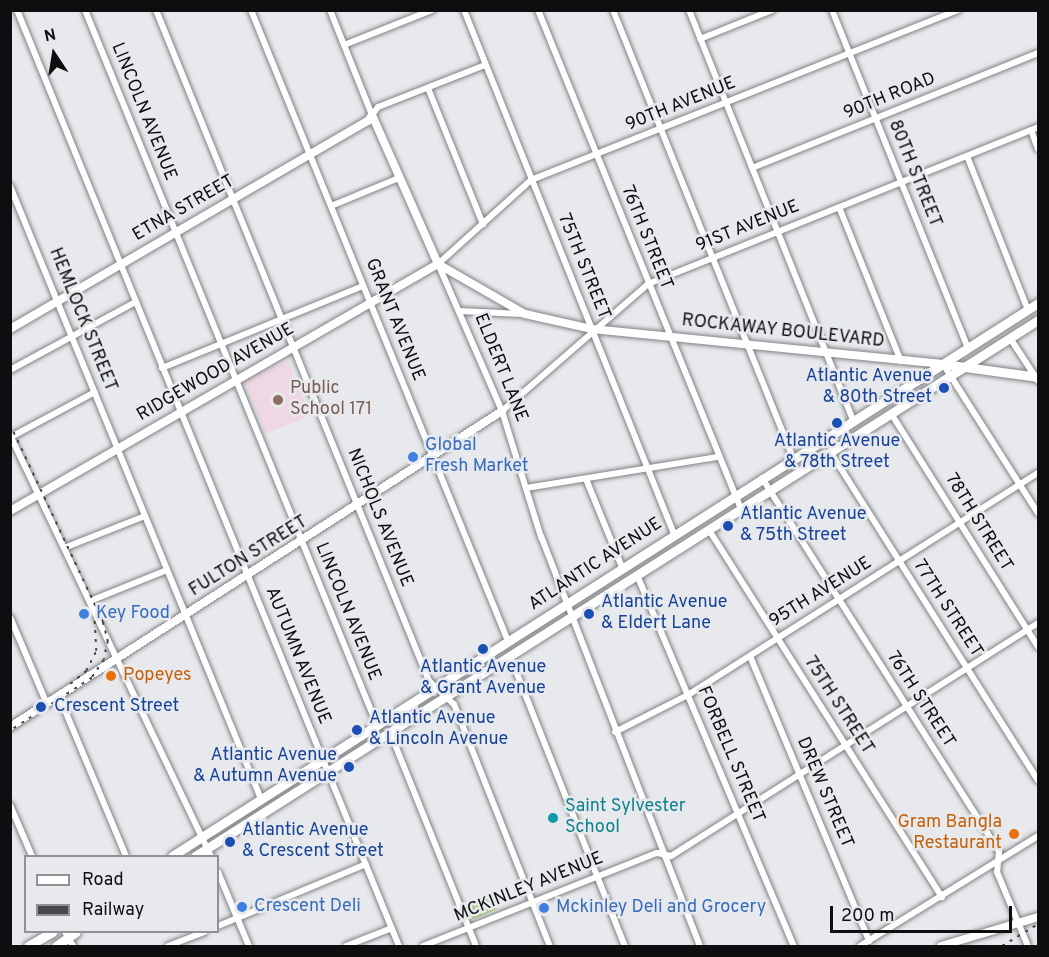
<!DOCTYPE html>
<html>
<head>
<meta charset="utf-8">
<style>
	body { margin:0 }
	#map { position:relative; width:1049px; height:957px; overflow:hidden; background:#e7e9ec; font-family:Overpass,sans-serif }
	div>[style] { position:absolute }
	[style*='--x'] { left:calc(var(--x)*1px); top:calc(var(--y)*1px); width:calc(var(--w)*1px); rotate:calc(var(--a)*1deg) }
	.education>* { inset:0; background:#efd8e3; transform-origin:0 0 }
	.green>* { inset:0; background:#a7ca76; transform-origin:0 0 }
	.roads { filter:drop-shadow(0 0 2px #818386) drop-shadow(0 0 2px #818386) }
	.minor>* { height:6px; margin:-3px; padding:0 3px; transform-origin:3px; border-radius:3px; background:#fff }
	.tertiary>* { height:8px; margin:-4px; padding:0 4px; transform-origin:4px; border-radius:4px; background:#fff }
	.secondary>* { height:8px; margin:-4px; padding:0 4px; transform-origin:4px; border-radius:4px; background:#fff }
	.primary>* { height:9px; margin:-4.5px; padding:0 4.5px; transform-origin:4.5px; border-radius:4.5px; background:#fff }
	.rail>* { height:1.5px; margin-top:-0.75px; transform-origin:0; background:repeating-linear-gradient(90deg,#474849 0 3px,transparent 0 9px) }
	.dots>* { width:16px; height:16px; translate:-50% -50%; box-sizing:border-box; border:3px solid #e7e9ec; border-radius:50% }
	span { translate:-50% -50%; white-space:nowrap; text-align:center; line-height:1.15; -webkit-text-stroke:5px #e7e9ec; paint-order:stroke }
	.street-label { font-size:18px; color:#0d0e0f }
	.transit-label { font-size:18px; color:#164399 }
	.right { translate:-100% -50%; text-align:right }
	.left { translate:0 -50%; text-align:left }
	.education-label { font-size:18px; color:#785e54 }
	.shop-label { font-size:18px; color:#366cbe }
	.food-label { font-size:18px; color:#c56008 }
	.culture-label { font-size:18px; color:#0d838f }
	.frame { position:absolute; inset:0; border:12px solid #0d0e0f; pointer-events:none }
	.legend { position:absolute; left:24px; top:855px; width:195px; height:78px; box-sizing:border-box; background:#e7e9ec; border:2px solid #909194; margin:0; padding:8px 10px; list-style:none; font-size:18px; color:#0d0e0f }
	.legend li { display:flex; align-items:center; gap:12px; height:30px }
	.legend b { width:30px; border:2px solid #909194 }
	.north { position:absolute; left:24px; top:24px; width:60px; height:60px; -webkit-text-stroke:4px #e7e9ec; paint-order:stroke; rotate:348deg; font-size:16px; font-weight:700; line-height:24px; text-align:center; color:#0d0e0f }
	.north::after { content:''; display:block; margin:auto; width:21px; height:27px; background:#0d0e0f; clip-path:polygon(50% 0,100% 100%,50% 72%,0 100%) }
	.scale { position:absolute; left:830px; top:906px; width:182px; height:27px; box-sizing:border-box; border:3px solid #0d0e0f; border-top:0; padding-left:8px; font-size:18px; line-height:21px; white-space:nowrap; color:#0d0e0f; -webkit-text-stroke:4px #e7e9ec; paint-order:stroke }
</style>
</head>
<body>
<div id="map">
	<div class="education">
		<div style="left:288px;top:361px;width:59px;height:48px;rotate:68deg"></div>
	</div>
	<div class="green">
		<div style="left:492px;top:897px;width:13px;height:26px;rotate:67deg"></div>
	</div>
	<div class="roads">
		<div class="minor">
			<div style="--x:17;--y:10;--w:1011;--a:67.8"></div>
			<div style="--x:85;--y:10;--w:772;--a:67.79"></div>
			<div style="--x:156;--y:10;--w:724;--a:67.86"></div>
			<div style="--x:429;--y:681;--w:34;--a:43"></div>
			<div style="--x:454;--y:704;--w:260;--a:68.4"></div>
			<div style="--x:251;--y:10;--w:681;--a:67.84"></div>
			<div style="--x:330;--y:10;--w:113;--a:68.2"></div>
			<div style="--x:372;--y:115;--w:10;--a:-53"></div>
			<div style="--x:378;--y:107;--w:115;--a:-21.4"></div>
			<div style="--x:464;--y:10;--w:565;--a:68.16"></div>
			<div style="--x:538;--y:10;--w:539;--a:67.86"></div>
			<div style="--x:613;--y:10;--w:483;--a:68.1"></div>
			<div style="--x:689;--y:10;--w:442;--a:68.2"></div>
			<div style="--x:832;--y:10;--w:364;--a:68.1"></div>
			<div style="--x:700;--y:39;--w:78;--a:-21.9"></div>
			<div style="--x:344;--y:45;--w:95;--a:-21.7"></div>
			<div style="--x:428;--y:88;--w:147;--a:68"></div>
			<div style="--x:1031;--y:130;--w:20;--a:70"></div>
			<div style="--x:967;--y:156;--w:166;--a:68.4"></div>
			<div style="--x:752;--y:168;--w:308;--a:-21.9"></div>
			<div style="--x:10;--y:186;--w:662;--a:67.73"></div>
			<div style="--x:331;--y:206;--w:74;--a:-22.4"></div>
			<div style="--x:839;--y:207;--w:166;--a:68.1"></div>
			<div style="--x:459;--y:311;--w:63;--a:2.7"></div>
			<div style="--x:1010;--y:338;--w:51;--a:56.9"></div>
			<div style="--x:943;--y:364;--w:177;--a:57.5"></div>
			<div style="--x:162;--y:368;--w:217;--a:-22.2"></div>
			<div style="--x:10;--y:370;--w:143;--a:-28.4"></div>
			<div style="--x:502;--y:411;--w:194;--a:-41"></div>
			<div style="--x:648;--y:284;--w:420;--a:-21.9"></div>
			<div style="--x:892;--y:415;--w:274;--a:57.8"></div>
			<div style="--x:10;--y:435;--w:467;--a:64.5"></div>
			<div style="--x:11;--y:437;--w:95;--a:-28.2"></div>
			<div style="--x:831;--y:453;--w:387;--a:57.7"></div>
			<div style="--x:762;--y:478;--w:442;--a:57.6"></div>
			<div style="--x:999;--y:851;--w:21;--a:95"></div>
			<div style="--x:997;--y:872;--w:80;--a:67.3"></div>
			<div style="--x:586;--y:479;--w:95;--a:67.8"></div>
			<div style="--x:526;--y:488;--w:193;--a:-9.2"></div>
			<div style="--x:709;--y:530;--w:435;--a:57.6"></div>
			<div style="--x:64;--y:548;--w:87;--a:-21.6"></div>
			<div style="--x:637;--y:575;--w:403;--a:67.1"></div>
			<div style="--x:90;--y:601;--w:83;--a:-21.9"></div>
			<div style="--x:10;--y:617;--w:95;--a:67"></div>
			<div style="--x:510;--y:656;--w:312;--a:68.4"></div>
			<div style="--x:750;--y:656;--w:309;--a:67.3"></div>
			<div style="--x:59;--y:696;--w:173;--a:67.3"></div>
			<div style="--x:390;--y:732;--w:231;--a:68.1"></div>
			<div style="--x:615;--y:732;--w:82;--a:-26.9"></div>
			<div style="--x:688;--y:695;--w:414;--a:-32.4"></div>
			<div style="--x:10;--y:805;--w:56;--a:66.7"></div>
			<div style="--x:218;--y:872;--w:80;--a:67.3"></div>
			<div style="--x:218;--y:926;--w:160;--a:-22.7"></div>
			<div style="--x:65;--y:932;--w:16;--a:60"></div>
			<div style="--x:168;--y:946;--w:39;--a:-21"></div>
			<div style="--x:346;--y:946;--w:49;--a:-21.4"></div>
			<div style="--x:423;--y:946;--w:252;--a:-21.7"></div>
			<div style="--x:657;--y:853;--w:14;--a:12"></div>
			<div style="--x:671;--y:856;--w:435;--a:-32.4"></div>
			<div style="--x:700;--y:946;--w:439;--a:-111.2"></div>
			<div style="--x:541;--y:537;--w:132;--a:-107.2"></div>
			<div style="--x:502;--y:411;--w:160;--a:-113.5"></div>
			<div style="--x:438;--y:264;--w:125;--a:-42.1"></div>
			<div style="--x:531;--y:180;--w:460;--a:-21.7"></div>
			<div style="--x:860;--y:946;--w:209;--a:-31.7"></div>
		</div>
		<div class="tertiary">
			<div style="--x:10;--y:727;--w:585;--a:-32.71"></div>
			<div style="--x:941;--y:946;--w:101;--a:-16.6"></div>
		</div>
		<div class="secondary">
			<div style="--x:438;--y:264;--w:100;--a:29.9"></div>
			<div style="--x:525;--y:314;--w:69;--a:12.6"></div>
			<div style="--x:592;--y:329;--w:353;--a:5.7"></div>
			<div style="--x:10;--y:329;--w:414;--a:-30.2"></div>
			<div style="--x:368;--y:121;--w:7;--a:-56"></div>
			<div style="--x:372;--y:115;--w:163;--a:66.1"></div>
			<div style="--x:10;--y:511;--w:494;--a:-30"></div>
		</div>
		<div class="primary">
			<div style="--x:943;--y:364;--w:96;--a:7.8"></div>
			<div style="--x:172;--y:856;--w:1028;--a:-32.56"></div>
			<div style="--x:195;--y:856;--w:999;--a:-32.45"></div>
			<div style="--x:28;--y:946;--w:28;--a:-30"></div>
			<div style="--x:56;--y:946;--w:24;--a:-35"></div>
		</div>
	</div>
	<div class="rail">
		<div style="--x:10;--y:424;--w:219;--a:64.8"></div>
		<div style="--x:103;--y:622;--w:20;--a:75"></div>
		<div style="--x:108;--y:641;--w:19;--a:102"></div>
		<div style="--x:104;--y:660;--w:22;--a:124"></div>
		<div style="--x:92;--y:678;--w:98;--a:147.1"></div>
		<div style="--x:70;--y:684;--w:21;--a:-39"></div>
		<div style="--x:86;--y:671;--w:22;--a:-63"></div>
		<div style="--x:96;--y:651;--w:33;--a:-93"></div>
		<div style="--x:1002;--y:946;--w:42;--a:-31.4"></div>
	</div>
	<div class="dots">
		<div style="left:944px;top:388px;background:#1a4fb4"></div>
		<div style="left:278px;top:400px;background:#8d6e63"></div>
		<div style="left:837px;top:423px;background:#1a4fb4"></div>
		<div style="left:413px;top:457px;background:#3f7fe0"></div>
		<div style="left:728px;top:526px;background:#1a4fb4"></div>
		<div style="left:84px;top:614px;background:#3f7fe0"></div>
		<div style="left:589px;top:614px;background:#1a4fb4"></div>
		<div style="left:483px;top:649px;background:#1a4fb4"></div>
		<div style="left:111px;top:676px;background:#e8710a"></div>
		<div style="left:41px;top:707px;background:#1a4fb4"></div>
		<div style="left:357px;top:730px;background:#1a4fb4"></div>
		<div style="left:349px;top:767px;background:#1a4fb4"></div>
		<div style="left:553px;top:818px;background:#0f9aa8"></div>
		<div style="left:1014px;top:834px;background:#e8710a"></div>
		<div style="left:230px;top:842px;background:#1a4fb4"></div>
		<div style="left:242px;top:907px;background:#3f7fe0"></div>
		<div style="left:544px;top:908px;background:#3f7fe0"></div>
	</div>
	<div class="street-label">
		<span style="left:890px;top:97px;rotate:-22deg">90TH ROAD</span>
		<span style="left:681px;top:105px;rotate:-22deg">90TH AVENUE</span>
		<span style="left:143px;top:112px;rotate:68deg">LINCOLN AVENUE</span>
		<span style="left:914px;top:174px;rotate:68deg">80TH STREET</span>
		<span style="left:184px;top:209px;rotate:-30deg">ETNA STREET</span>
		<span style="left:748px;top:227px;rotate:-22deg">91ST AVENUE</span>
		<span style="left:646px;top:238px;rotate:68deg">76TH STREET</span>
		<span style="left:583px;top:267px;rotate:68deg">75TH STREET</span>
		<span style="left:82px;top:320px;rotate:68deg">HEMLOCK STREET</span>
		<span style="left:394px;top:320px;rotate:68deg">GRANT AVENUE</span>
		<span style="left:783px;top:332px;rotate:6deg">ROCKAWAY BOULEVARD</span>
		<span style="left:500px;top:368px;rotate:68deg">ELDERT LANE</span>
		<span style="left:216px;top:373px;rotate:-30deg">RIDGEWOOD AVENUE</span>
		<span style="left:379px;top:518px;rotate:68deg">NICHOLS AVENUE</span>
		<span style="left:978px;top:523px;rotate:58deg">78TH STREET</span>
		<span style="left:249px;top:557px;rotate:-32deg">FULTON STREET</span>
		<span style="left:596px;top:565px;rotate:-33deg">ATLANTIC AVENUE</span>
		<span style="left:821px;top:593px;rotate:-32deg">95TH AVENUE</span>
		<span style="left:947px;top:609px;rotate:57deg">77TH STREET</span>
		<span style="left:347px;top:612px;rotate:68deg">LINCOLN AVENUE</span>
		<span style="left:297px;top:656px;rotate:68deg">AUTUMN AVENUE</span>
		<span style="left:920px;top:700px;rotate:57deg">76TH STREET</span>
		<span style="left:838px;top:706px;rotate:57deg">75TH STREET</span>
		<span style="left:730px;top:755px;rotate:67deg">FORBELL STREET</span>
		<span style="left:824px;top:793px;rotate:67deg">DREW STREET</span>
		<span style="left:529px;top:888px;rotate:-22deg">MCKINLEY AVENUE</span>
	</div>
	<div class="transit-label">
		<span class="right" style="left:932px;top:388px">Atlantic Avenue<br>&amp; 80th Street</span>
		<span style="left:837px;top:453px">Atlantic Avenue<br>&amp; 78th Street</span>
		<span class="left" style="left:740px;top:526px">Atlantic Avenue<br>&amp; 75th Street</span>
		<span class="left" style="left:601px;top:614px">Atlantic Avenue<br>&amp; Eldert Lane</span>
		<span style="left:483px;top:679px">Atlantic Avenue<br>&amp; Grant Avenue</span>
		<span class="left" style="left:54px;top:707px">Crescent Street</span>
		<span class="left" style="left:369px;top:730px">Atlantic Avenue<br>&amp; Lincoln Avenue</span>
		<span class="right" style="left:337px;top:767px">Atlantic Avenue<br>&amp; Autumn Avenue</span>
		<span class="left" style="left:242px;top:842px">Atlantic Avenue<br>&amp; Crescent Street</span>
	</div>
	<div class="education-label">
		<span class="left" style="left:290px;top:400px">Public<br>School 171</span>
	</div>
	<div class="shop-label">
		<span class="left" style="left:425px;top:457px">Global<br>Fresh Market</span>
		<span class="left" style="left:96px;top:614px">Key Food</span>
		<span class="left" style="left:254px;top:907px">Crescent Deli</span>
		<span class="left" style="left:556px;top:908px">Mckinley Deli and Grocery</span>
	</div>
	<div class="food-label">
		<span class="left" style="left:123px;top:676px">Popeyes</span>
		<span class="right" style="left:1002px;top:834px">Gram Bangla<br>Restaurant</span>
	</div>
	<div class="culture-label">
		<span class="left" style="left:565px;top:818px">Saint Sylvester<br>School</span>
	</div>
	<div class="frame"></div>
	<ul class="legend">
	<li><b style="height:8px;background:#fff"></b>Road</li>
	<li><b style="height:8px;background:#474849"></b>Railway</li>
	</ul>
	<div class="north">N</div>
	<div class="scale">200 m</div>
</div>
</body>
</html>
